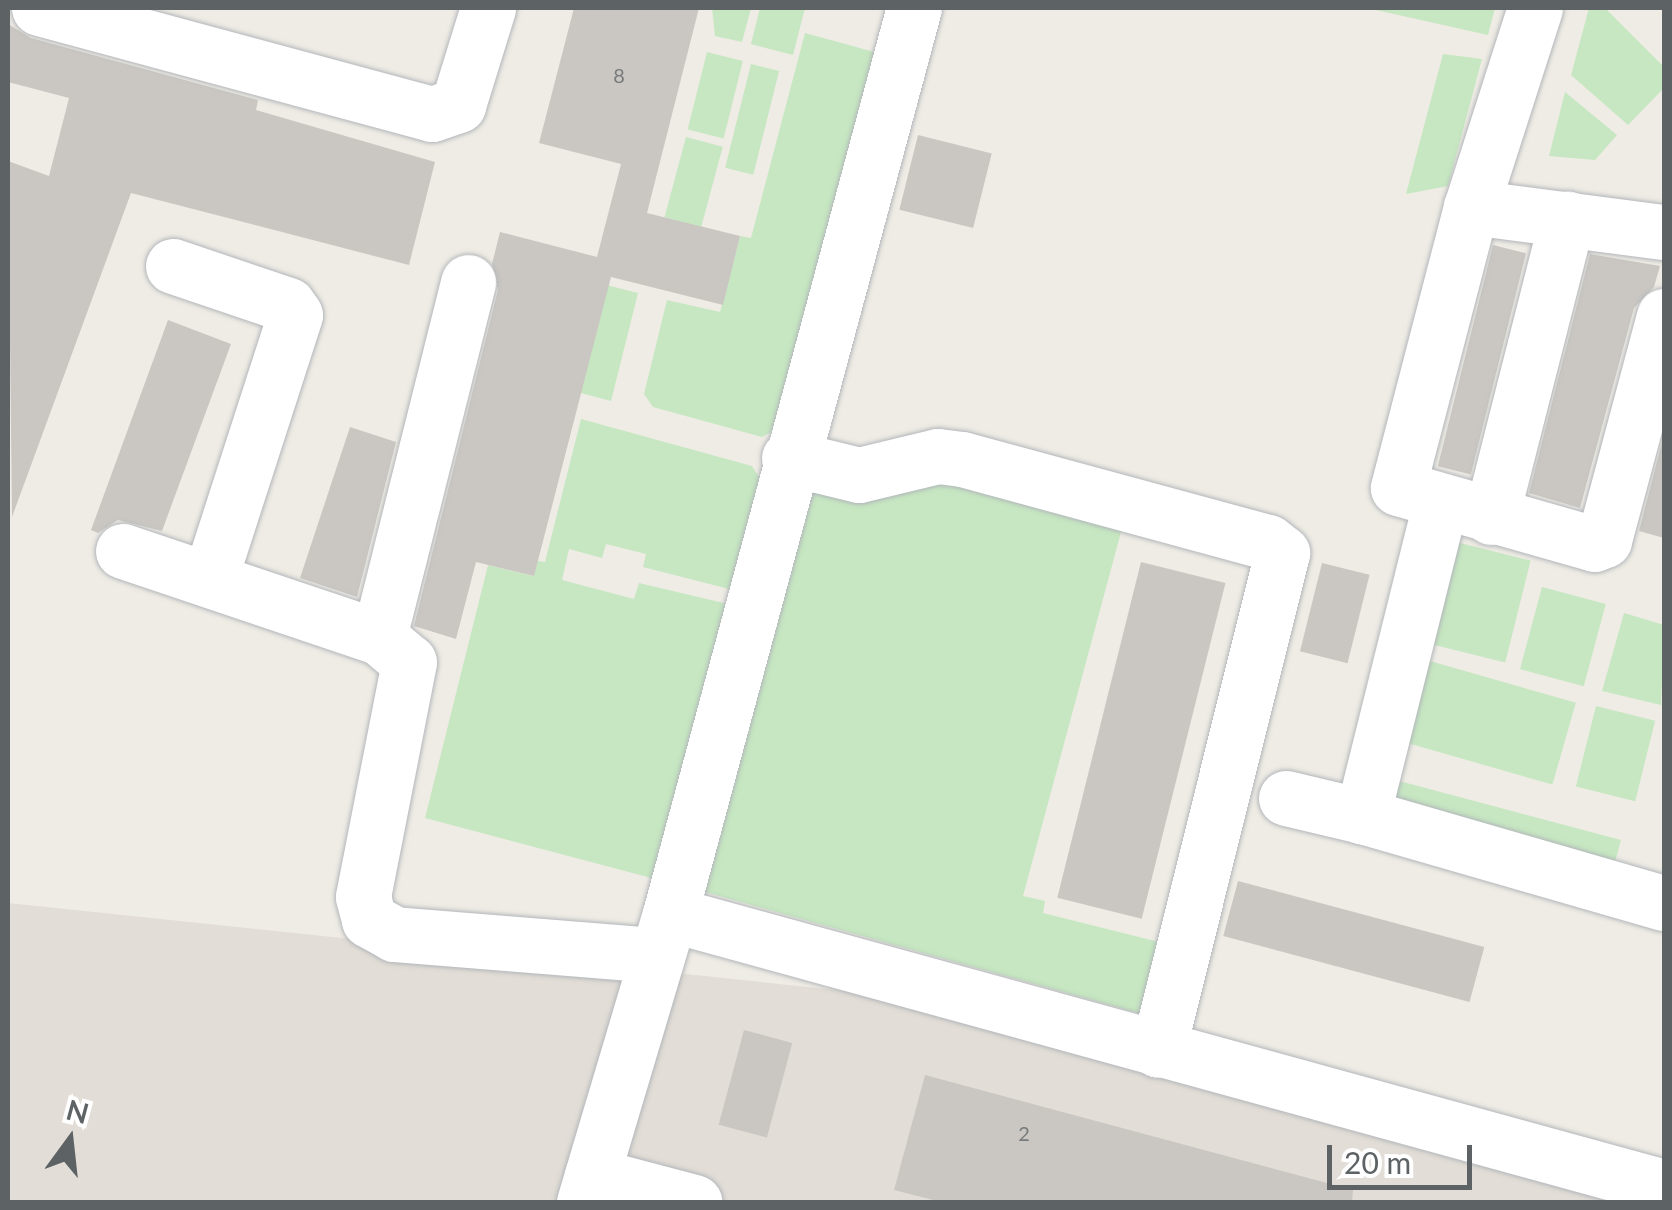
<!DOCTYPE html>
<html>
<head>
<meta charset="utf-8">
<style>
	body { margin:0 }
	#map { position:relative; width:1672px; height:1210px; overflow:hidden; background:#efece5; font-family:Lato,sans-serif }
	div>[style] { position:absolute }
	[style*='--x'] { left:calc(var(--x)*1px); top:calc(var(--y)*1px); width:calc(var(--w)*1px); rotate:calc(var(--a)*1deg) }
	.education>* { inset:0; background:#e2ddd6 }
	.green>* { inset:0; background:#c6e7c1; transform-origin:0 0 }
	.building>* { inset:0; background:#cac7c2; transform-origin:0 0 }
	.roads { filter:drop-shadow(0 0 2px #b2b6ba) drop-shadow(0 0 2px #b2b6ba) }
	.minor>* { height:55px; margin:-27.5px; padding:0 27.5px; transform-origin:27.5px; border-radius:27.5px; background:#fff }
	span { translate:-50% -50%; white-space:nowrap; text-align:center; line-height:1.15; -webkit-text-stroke:10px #fff; paint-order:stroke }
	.number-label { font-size:20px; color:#787b7c }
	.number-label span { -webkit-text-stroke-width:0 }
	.frame { position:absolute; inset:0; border:10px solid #5d6265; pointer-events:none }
	.north { position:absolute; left:20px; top:1090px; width:100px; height:100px; -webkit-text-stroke:8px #fff; paint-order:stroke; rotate:15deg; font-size:28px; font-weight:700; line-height:40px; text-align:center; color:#5d6265 }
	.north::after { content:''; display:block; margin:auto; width:35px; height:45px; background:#5d6265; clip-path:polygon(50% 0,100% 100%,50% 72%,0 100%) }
	.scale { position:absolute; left:1327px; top:1145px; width:145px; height:45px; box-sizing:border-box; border:5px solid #5d6265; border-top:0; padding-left:12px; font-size:30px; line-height:35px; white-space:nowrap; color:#5d6265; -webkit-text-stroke:8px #fff; paint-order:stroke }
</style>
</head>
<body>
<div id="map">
	<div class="education">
		<div style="clip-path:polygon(8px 903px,894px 996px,1637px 1202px,8px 1202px)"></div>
	</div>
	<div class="green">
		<div style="clip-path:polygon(712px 8px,751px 8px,742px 42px,715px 36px)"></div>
		<div style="clip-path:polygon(760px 8px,805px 8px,793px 55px,751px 44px)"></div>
		<div style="clip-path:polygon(1367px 8px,1495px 8px,1488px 35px)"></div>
		<div style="clip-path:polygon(1589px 8px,1605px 8px,1664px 67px,1664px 88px,1628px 125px,1571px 75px)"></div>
		<div style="clip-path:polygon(805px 33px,878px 53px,773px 431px,762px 437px,653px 407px,644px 394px,667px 300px,720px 312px,740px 236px,751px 238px)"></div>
		<div style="left:707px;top:52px;width:37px;height:80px;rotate:14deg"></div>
		<div style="clip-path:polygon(1443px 54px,1482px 59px,1448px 186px,1406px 194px)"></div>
		<div style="left:751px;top:64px;width:29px;height:107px;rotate:14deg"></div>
		<div style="clip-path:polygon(1565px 92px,1617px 135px,1595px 160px,1549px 156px)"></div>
		<div style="left:686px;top:137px;width:38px;height:83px;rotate:15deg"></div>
		<div style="clip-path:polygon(551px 271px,638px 293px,611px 401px,581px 393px)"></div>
		<div style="clip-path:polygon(581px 419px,752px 466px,760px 479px,733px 590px,643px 567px,646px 554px,606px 544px,602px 558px,569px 549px,562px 580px,634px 599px,639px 583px,728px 604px,655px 879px,425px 818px,488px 565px,533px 576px,538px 561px,545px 562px)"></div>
		<div style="clip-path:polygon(941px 474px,1124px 521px,1023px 896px,1045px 901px,1043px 913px,1175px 946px,1156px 1018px,698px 890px,808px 481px)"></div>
		<div style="left:1452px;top:541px;width:81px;height:105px;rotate:14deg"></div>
		<div style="left:1542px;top:587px;width:66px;height:85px;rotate:15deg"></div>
		<div style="clip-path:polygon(1624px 613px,1664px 625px,1661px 705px,1602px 691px)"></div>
		<div style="left:1423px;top:659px;width:159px;height:85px;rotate:16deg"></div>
		<div style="left:1596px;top:706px;width:61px;height:83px;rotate:14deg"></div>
		<div style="clip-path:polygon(1388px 778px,1621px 840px,1612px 873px,1398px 806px)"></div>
	</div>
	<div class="building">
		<div style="clip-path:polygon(574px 8px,699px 8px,647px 213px,740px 236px,723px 305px,611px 277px,534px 576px,476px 562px,456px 639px,414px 626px,498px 290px,492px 264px,500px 232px,597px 257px,621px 164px,539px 143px)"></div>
		<div style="clip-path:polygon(8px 24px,31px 38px,258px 100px,256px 110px,435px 162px,409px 265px,131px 193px,12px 517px,8px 161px,49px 176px,69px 98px,8px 82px)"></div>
		<div style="left:918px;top:135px;width:76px;height:77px;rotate:14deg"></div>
		<div style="left:1493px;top:245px;width:34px;height:228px;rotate:14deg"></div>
		<div style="clip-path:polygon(1590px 254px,1660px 266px,1654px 287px,1634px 308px,1580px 508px,1529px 493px)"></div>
		<div style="clip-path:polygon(168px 320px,231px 344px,162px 531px,118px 520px,98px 533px,91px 530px)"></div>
		<div style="clip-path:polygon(350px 427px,396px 442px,357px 597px,300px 578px)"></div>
		<div style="clip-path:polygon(1664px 435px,1664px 538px,1639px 531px)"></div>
		<div style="left:1141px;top:562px;width:87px;height:346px;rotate:14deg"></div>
		<div style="left:1322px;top:563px;width:49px;height:91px;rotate:14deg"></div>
		<div style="left:1238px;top:881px;width:255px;height:57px;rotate:15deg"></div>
		<div style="left:744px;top:1030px;width:50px;height:98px;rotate:15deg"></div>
		<div style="clip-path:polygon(925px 1075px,1353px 1190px,1352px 1202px,941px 1202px,894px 1190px)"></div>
	</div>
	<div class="roads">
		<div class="minor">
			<div style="--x:39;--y:8;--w:407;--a:15.1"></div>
			<div style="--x:432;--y:114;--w:28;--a:-19"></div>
			<div style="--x:458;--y:105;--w:102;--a:-72.8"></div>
			<div style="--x:1535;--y:8;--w:209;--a:107.8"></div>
			<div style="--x:1471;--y:207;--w:290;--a:104.6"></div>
			<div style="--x:1398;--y:488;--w:204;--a:15.9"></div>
			<div style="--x:1594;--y:544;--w:11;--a:-22"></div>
			<div style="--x:1604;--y:540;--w:232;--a:-75"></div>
			<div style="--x:1471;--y:207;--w:195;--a:7.4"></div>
			<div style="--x:173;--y:266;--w:121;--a:18.7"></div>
			<div style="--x:288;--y:305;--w:12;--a:55"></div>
			<div style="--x:295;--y:315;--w:273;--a:107.9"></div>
			<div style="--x:789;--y:458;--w:72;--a:13.7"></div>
			<div style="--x:859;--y:475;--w:81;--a:-13.5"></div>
			<div style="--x:938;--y:456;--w:24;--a:7"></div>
			<div style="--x:962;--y:459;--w:317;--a:15.2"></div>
			<div style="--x:1268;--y:542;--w:18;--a:38"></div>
			<div style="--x:1282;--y:553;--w:512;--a:104.01"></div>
			<div style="--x:1440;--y:504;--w:322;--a:104"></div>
			<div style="--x:1362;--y:816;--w:314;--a:16.1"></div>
			<div style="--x:1491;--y:517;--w:308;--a:-75.7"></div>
			<div style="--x:123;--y:551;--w:270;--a:18.6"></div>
			<div style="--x:379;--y:637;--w:39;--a:40"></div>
			<div style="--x:409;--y:662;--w:239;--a:101.1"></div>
			<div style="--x:363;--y:897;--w:24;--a:75"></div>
			<div style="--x:369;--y:920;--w:29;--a:29"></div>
			<div style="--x:394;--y:934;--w:264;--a:4.6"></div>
			<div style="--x:379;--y:637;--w:366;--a:-75.9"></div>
			<div style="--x:1286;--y:798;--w:78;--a:13.3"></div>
			<div style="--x:670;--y:914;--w:938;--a:-74.93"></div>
			<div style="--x:592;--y:1175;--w:106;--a:14.8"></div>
			<div style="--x:584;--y:1202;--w:301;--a:-73.4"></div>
			<div style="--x:670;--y:914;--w:1031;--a:15.36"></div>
		</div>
	</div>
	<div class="number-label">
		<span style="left:619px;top:75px">8</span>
		<span style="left:1024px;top:1133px">2</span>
	</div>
	<div class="frame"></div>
	<div class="north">N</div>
	<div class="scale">20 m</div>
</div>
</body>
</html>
